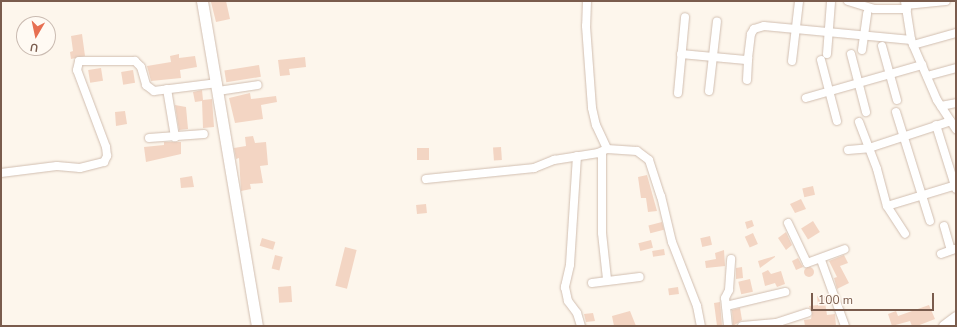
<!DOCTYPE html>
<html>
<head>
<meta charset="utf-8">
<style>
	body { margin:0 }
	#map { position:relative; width:957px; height:327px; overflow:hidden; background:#fdf6ec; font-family:"Nunito Sans",sans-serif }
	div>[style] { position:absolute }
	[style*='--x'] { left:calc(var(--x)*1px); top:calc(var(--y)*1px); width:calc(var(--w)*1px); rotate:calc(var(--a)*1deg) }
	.building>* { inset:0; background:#f3d5c3; transform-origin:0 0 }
	.round { border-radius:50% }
	.roads { filter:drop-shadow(0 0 1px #d1beb0) drop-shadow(0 0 1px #d1beb0) }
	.street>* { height:8px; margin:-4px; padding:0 4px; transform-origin:4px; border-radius:4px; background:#fff }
	.secondary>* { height:11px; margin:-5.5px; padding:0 5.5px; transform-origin:5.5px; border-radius:5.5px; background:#fff }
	span { translate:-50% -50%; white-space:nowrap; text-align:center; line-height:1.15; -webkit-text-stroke:3.5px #fffaf3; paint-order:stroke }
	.frame { position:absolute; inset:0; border:2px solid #7a5c4d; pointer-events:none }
	.north { position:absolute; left:16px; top:16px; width:40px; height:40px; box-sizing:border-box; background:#fffaf3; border:1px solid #cabbb1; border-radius:50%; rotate:189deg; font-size:11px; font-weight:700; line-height:16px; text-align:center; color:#7a5c4d }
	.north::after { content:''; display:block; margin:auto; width:14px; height:18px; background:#e76f51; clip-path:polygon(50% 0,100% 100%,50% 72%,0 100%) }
	.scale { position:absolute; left:811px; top:293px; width:123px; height:18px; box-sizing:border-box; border:2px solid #7a5c4d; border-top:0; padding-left:5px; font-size:12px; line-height:14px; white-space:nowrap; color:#7a5c4d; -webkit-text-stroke:3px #fffaf3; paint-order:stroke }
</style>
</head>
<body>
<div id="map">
	<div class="building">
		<div style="clip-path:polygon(226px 1px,230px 19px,216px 22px,211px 2px)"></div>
		<div style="clip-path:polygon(82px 34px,85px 56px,71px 59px,70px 52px,73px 51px,71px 36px)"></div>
		<div style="clip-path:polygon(179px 54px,179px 58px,195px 56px,197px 67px,180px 70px,181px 78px,151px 81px,147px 66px,171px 62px,170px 56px)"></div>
		<div style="clip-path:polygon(305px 57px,306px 67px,289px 69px,290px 75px,280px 76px,278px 60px)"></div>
		<div style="left:259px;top:65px;width:12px;height:35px;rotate:81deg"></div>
		<div style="left:101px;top:68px;width:13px;height:13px;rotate:81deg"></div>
		<div style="left:133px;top:70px;width:13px;height:12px;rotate:81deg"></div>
		<div style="clip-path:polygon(202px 90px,203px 100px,212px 99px,214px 127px,203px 128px,202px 101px,195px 102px,193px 92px)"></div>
		<div style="clip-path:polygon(250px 93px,251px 99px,276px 96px,277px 102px,261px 105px,263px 119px,235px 123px,229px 98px)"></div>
		<div style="clip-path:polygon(175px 105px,186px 107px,188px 129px,179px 130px)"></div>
		<div style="clip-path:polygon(125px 111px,127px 124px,116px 126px,115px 112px)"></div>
		<div style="clip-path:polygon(253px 136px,255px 143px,266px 142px,268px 165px,260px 166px,263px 183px,250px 184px,251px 189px,241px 191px,239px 158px,236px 159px,234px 148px,246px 146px,245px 137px)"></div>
		<div style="clip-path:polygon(164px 142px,181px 142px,181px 154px,146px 162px,144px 147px,164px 145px)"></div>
		<div style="left:501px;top:147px;width:13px;height:8px;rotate:86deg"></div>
		<div style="left:429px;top:148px;width:12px;height:12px;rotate:90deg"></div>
		<div style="clip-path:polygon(647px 175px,657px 211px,648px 212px,646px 198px,641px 198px,638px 177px)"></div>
		<div style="clip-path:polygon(192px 176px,194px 187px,181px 188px,180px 178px)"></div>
		<div style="left:813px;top:186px;width:9px;height:11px;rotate:77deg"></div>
		<div style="clip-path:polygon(801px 199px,806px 209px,795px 213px,790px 204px)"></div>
		<div style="left:426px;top:204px;width:9px;height:10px;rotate:84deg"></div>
		<div style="clip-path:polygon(752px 220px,754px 226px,747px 229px,745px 222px)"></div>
		<div style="left:813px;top:221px;width:13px;height:14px;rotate:58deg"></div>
		<div style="left:662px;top:222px;width:8px;height:14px;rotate:76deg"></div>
		<div style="clip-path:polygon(786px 232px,792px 245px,786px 250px,778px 238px)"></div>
		<div style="left:753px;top:233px;width:12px;height:9px;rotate:66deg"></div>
		<div style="left:710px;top:236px;width:9px;height:10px;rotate:77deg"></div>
		<div style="left:262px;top:238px;width:14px;height:8px;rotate:17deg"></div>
		<div style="left:651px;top:240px;width:8px;height:13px;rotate:76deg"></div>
		<div style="left:345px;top:247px;width:12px;height:40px;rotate:14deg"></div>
		<div style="left:664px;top:249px;width:6px;height:12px;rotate:81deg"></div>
		<div style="clip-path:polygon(724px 250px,725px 266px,706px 268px,705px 261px,716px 259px,715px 253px)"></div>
		<div style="left:275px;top:255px;width:8px;height:14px;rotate:14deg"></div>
		<div style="clip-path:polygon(844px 255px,848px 263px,840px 266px,849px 283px,837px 289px,834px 278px,837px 277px,829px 261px)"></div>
		<div style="clip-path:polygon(775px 256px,775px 257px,760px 268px,758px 261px)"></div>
		<div style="clip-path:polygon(798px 258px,803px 267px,796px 270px,792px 261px)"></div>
		<div style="clip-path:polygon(742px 267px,743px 278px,736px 279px,736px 268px)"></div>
		<div class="round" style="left:804px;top:267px;width:10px;height:10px"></div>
		<div style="clip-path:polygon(768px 270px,771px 274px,781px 271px,785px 284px,777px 287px,775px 283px,765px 286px,762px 273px)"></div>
		<div style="left:750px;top:279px;width:13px;height:12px;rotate:77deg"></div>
		<div style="left:291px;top:286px;width:16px;height:13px;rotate:86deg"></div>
		<div style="left:678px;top:287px;width:7px;height:10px;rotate:82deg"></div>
		<div style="clip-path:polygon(827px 294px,830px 301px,825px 302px,827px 315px,835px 314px,836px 326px,805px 326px,804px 320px,811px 319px,812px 314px,809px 306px,818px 305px,817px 296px)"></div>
		<div style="clip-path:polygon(720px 302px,722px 326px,717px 326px,714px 303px)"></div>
		<div style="clip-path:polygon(929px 305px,935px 319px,917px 326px,912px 326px,910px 321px,892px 326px,888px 314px,896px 311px,898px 316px)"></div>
		<div style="clip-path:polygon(740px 308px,742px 320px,733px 326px,732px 310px)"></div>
		<div style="clip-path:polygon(630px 311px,636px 326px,614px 326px,612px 316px)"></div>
		<div style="clip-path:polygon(593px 313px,595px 321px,586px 322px,584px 314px)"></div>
	</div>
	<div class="roads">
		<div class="street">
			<div style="--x:587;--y:1;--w:25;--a:92"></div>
			<div style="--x:586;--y:26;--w:82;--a:85.8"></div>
			<div style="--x:592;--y:108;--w:17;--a:77"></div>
			<div style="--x:596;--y:125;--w:26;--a:65"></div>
			<div style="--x:607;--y:149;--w:30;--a:4"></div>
			<div style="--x:637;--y:151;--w:15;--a:37"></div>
			<div style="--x:649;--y:160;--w:38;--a:72"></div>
			<div style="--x:661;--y:196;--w:47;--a:76.6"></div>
			<div style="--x:672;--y:242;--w:69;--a:68.7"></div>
			<div style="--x:697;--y:306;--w:20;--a:79"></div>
			<div style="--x:848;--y:1;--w:27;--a:17"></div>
			<div style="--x:874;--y:9;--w:33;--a:0"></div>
			<div style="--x:905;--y:1;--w:39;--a:81"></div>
			<div style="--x:911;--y:40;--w:65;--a:66.6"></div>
			<div style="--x:937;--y:100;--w:35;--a:57"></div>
			<div style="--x:906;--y:5;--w:40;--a:-5.7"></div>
			<div style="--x:913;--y:45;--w:45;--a:-15.6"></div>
			<div style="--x:882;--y:46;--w:56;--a:74.5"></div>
			<div style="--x:862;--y:50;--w:37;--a:-82"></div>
			<div style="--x:681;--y:54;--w:65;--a:5.3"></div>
			<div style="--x:746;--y:60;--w:3;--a:-45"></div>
			<div style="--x:748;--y:58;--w:24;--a:-83"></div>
			<div style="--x:751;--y:34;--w:6;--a:-59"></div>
			<div style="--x:754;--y:29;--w:10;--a:-17"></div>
			<div style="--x:764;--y:26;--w:148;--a:5.4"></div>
			<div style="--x:827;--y:54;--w:52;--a:-85.6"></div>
			<div style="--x:851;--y:54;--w:60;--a:75.5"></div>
			<div style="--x:821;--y:60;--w:63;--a:75.3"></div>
			<div style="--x:792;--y:61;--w:60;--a:-83.3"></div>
			<div style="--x:927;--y:76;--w:30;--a:-15"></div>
			<div style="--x:747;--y:80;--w:22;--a:-87"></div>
			<div style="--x:167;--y:89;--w:49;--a:80.5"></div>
			<div style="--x:218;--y:91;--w:40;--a:-8.5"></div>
			<div style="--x:709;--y:91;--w:70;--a:-83.5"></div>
			<div style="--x:678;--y:93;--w:76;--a:-84.7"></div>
			<div style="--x:806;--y:98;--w:121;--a:-15.9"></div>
			<div style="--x:941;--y:106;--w:15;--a:-11"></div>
			<div style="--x:896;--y:112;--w:114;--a:72.7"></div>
			<div style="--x:859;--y:122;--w:50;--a:69"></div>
			<div style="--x:877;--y:169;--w:38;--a:75"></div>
			<div style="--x:887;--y:206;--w:33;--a:57"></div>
			<div style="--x:936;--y:125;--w:67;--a:72.6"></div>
			<div style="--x:149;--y:138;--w:55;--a:-4.2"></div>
			<div style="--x:848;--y:150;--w:21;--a:-5"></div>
			<div style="--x:869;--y:148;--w:86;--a:-18.2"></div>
			<div style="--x:602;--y:152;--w:81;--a:90"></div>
			<div style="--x:602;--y:233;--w:46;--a:83.8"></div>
			<div style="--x:577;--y:156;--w:109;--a:93.7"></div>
			<div style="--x:570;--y:265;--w:23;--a:103"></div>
			<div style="--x:565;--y:287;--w:14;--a:78"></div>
			<div style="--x:568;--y:301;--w:15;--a:53"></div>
			<div style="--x:577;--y:313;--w:14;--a:73"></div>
			<div style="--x:1;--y:173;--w:56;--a:-7.1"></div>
			<div style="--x:57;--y:166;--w:23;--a:5"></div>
			<div style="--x:80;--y:168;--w:25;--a:-14"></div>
			<div style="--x:104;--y:162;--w:7;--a:-63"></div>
			<div style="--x:107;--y:156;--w:9;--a:-96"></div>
			<div style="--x:106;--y:147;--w:82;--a:-110.6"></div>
			<div style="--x:77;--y:70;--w:9;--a:-77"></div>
			<div style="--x:79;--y:61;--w:56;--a:0"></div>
			<div style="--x:135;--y:61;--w:8;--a:45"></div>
			<div style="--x:141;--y:67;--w:19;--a:74"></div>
			<div style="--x:146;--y:85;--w:10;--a:37"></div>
			<div style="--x:154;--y:91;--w:64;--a:-7.2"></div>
			<div style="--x:426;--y:179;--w:109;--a:-5.8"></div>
			<div style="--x:534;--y:168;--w:22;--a:-22"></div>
			<div style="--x:554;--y:160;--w:45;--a:-9"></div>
			<div style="--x:598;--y:153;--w:10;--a:-24"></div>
			<div style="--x:887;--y:206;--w:72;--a:-16.9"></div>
			<div style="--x:788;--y:223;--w:44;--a:64.6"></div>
			<div style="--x:807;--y:263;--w:40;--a:-20.2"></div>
			<div style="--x:944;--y:226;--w:25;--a:74"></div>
			<div style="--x:941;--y:254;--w:15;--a:-20"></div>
			<div style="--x:821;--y:260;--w:70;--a:70"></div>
			<div style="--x:592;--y:283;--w:48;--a:-7.1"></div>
			<div style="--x:726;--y:306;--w:61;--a:-13.3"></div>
			<div style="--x:728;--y:326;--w:28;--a:-96"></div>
			<div style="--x:725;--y:298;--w:9;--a:-63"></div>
			<div style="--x:729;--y:290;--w:31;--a:-86"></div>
			<div style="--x:742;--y:326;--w:34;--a:-5"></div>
			<div style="--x:776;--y:323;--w:33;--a:-18"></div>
		</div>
		<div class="secondary">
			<div style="--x:202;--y:1;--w:330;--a:80.4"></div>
			<div style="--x:944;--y:326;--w:15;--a:-37"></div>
		</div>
	</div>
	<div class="frame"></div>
	<div class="north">U</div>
	<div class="scale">100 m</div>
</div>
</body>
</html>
